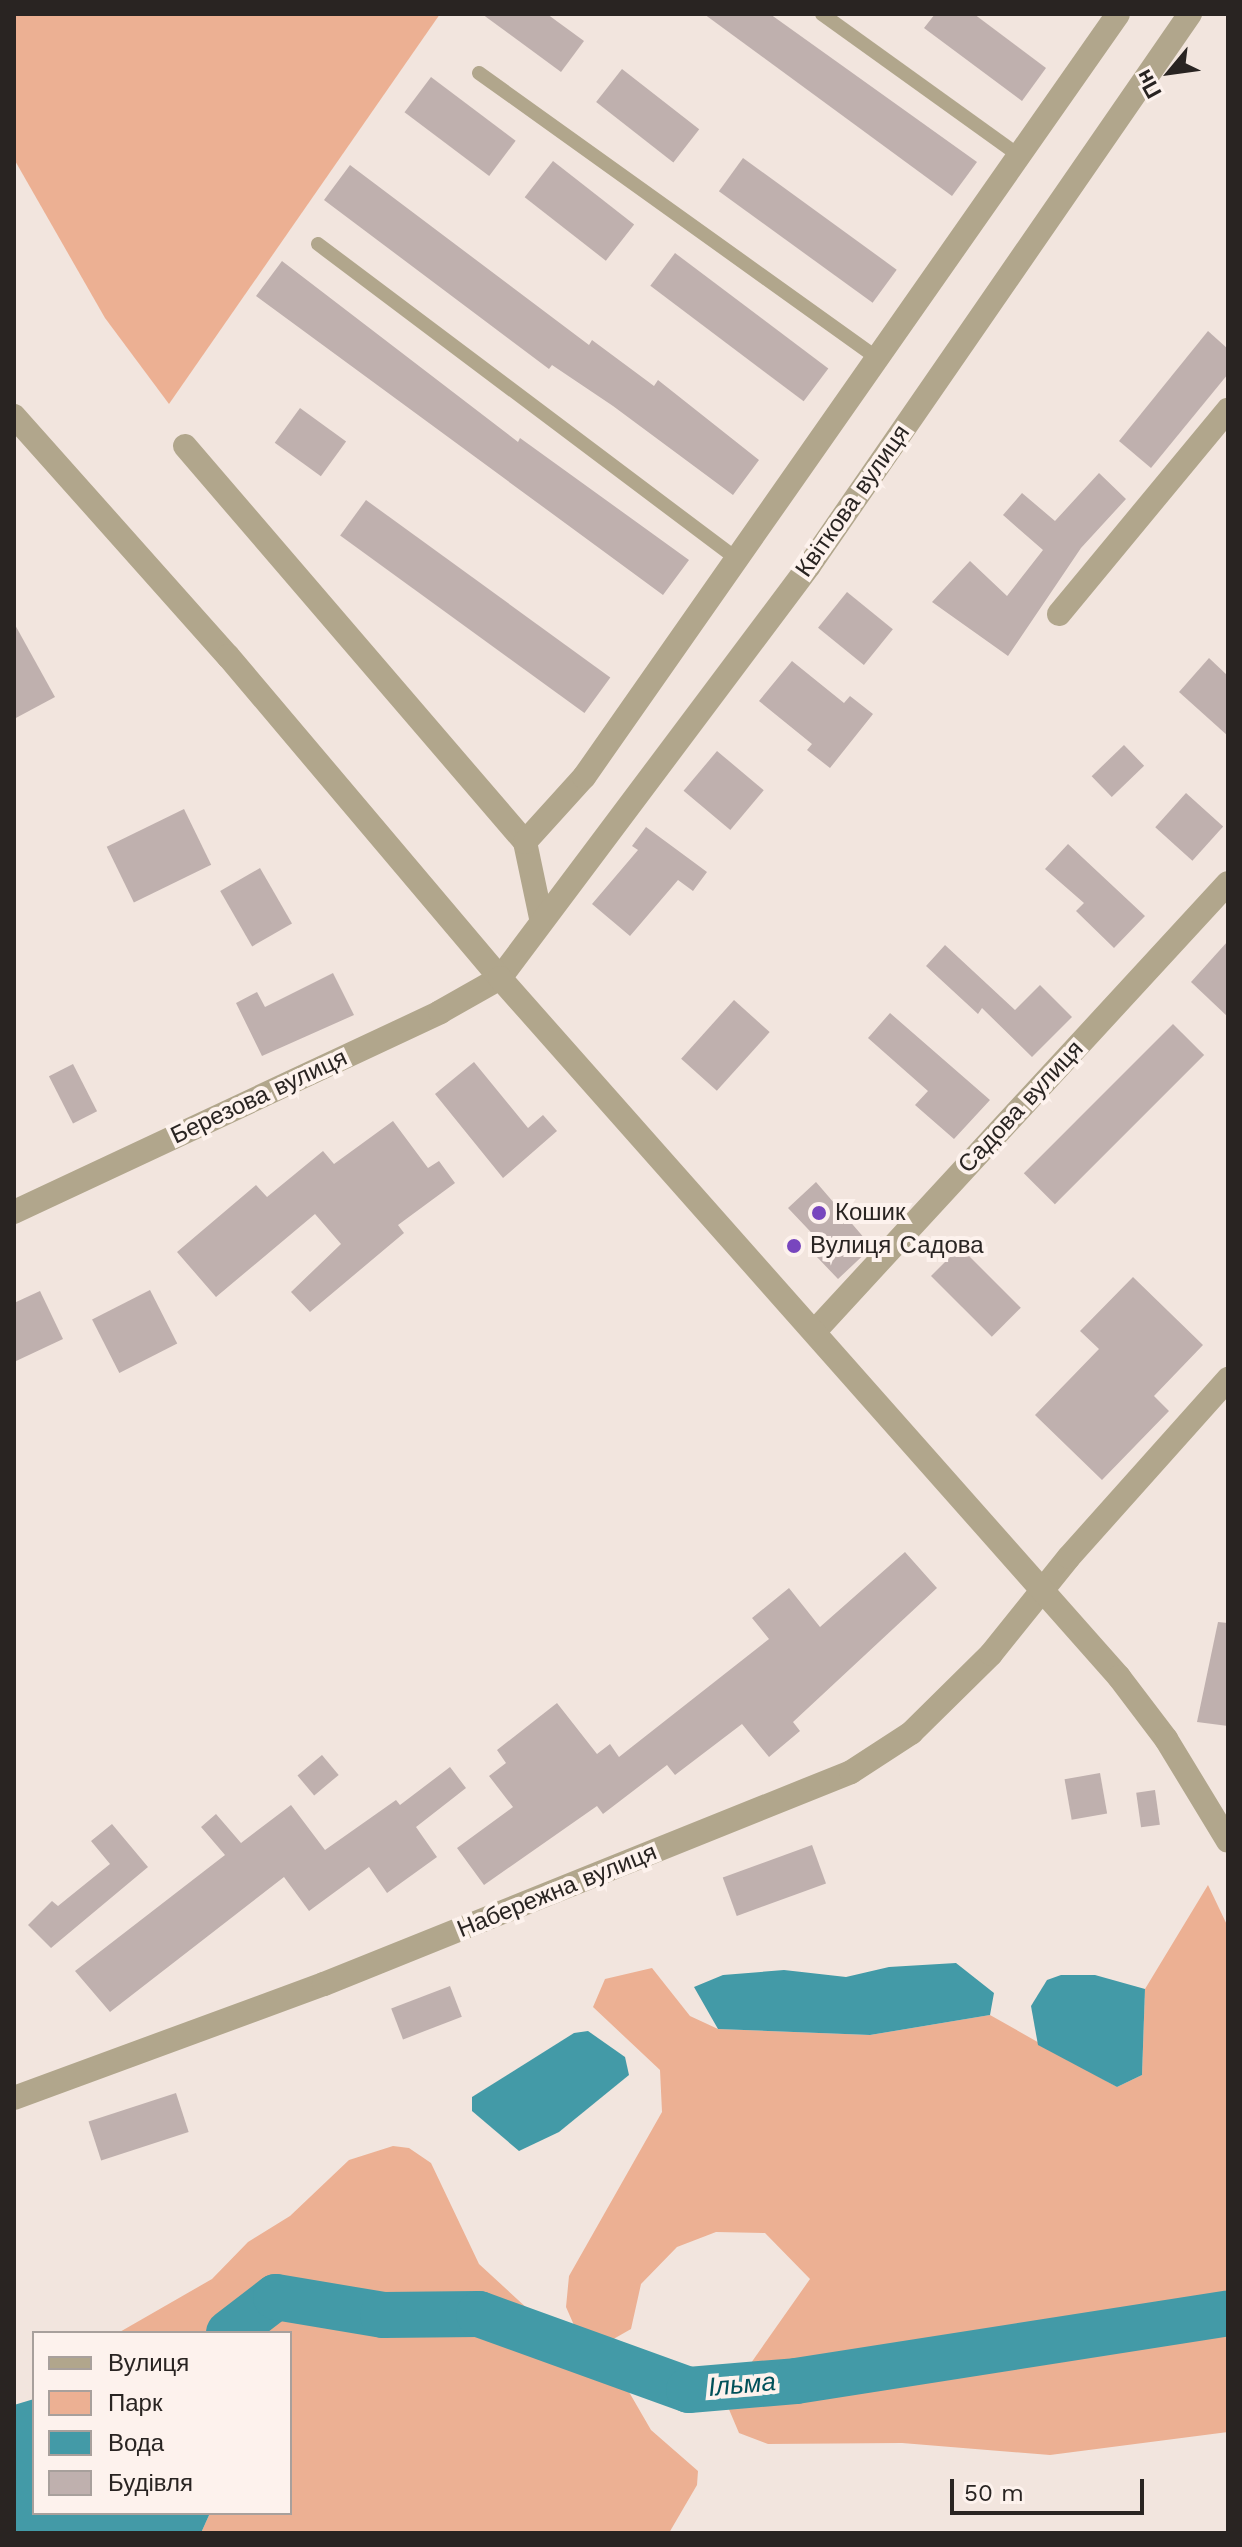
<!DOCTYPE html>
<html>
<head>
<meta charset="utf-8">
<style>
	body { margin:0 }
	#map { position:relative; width:1242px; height:2547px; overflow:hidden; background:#f2e5de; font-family:"Work Sans",sans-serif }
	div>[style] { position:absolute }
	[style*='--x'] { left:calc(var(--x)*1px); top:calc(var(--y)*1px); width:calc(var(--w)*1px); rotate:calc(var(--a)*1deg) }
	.green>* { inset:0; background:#ecb093 }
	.water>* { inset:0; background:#439aa7 }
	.river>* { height:46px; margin:-23px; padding:0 23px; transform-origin:23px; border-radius:23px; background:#439aa7 }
	.building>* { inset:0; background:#bfb0ae; transform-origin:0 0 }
	.service>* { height:14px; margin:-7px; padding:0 7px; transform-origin:7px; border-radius:7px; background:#b1a68c }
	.minor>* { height:24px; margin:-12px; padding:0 12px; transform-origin:12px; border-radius:12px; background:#b1a68c }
	.tertiary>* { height:24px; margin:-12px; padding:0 12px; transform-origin:12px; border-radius:12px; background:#b1a68c }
	.dots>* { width:22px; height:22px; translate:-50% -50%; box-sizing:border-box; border:4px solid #fdf2ed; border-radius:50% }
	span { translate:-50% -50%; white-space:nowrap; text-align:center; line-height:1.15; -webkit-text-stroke:8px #fdf2ed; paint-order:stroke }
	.street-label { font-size:24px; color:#292422 }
	.poi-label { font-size:24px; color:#292422 }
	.left { translate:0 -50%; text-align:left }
	.water-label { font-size:26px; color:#005059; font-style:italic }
	.frame { position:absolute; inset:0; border:16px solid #292422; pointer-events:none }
	.legend { position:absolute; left:32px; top:2331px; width:260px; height:184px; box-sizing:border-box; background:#fdf2ed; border:2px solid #a8a09c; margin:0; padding:10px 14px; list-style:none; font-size:24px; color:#292422 }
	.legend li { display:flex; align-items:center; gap:16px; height:40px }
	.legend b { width:40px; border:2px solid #a8a09c }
	.north { position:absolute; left:1130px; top:32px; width:80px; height:80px; -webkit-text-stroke:6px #fdf2ed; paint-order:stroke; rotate:241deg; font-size:22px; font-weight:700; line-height:32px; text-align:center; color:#292422 }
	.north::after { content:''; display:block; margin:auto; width:28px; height:36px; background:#292422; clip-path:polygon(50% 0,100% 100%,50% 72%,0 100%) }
	.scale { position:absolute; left:950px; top:2479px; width:194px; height:36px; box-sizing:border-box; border:4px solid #292422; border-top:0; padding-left:10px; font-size:24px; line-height:28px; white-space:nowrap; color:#292422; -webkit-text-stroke:6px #fdf2ed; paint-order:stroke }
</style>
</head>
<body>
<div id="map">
	<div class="green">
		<div style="clip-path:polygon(14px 14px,440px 14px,169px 404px,105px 318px,14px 159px)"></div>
		<div style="clip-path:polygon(1208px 1885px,1228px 1927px,1228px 2432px,1050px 2455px,902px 2443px,768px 2444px,739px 2433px,725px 2400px,810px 2279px,765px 2233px,716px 2232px,677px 2247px,641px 2284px,631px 2329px,603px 2345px,577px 2332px,566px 2307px,569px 2276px,662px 2112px,660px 2070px,593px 2007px,605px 1979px,652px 1968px,690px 2016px,718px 2029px,870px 2035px,990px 2015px,1117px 2087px,1142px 2075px,1145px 1989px)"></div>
		<div style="clip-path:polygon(393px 2146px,409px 2148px,431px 2163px,479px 2264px,602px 2377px,629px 2392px,651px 2430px,698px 2471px,697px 2485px,669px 2533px,201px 2533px,210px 2513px,290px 2513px,290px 2333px,118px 2333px,212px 2279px,248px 2242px,290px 2216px,349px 2160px)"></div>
	</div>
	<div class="water">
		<div style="clip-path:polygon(956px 1963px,994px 1993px,990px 2015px,870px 2035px,718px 2029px,694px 1987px,723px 1975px,784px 1970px,846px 1977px,889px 1967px)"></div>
		<div style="clip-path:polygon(1061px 1975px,1095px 1975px,1145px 1989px,1142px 2075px,1117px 2087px,1038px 2045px,1031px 2006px,1047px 1980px)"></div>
		<div style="clip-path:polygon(588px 2031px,625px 2057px,629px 2075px,559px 2132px,519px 2151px,472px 2111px,472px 2097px,574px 2033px)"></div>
		<div style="clip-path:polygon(34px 2399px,34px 2513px,210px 2513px,201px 2533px,14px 2533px,14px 2405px)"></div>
	</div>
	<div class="river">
		<div style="--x:229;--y:2333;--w:59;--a:-37.5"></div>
		<div style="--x:276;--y:2297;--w:109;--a:9.5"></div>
		<div style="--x:383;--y:2315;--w:96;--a:-0.6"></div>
		<div style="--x:479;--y:2314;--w:223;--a:19.9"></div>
		<div style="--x:689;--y:2390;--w:107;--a:-4.8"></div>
		<div style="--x:796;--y:2381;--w:437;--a:-8.9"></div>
	</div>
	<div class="building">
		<div style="clip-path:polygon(482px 14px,547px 14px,584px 41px,561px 72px)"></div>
		<div style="clip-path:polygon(704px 14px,770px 14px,977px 162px,952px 196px)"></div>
		<div style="clip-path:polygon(935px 14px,974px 14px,1046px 68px,1022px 101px,924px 28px)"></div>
		<div style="left:622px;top:69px;width:98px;height:42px;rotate:38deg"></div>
		<div style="left:431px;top:77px;width:106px;height:44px;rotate:37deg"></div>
		<div style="left:743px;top:158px;width:190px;height:41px;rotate:36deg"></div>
		<div style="left:553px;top:161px;width:103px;height:46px;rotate:38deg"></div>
		<div style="clip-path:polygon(350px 165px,589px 345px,592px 340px,654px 386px,658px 380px,759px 460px,733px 495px,613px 406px,552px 365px,549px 369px,324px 200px)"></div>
		<div style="left:675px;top:253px;width:192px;height:41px;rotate:37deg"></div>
		<div style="clip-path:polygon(282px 261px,518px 442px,520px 438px,689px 560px,663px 595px,256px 296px)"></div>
		<div style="clip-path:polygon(1208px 331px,1228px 349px,1228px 374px,1151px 468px,1119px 441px)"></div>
		<div style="left:300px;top:408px;width:57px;height:43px;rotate:36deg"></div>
		<div style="clip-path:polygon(1099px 473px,1126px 499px,1081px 548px,1008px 656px,932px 602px,970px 561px,1007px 596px,1043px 550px,1003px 515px,1022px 493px,1055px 521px)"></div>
		<div style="left:366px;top:500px;width:302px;height:44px;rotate:36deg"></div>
		<div style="left:847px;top:592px;width:59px;height:46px;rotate:39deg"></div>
		<div style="clip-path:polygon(14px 623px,55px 697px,14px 719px)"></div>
		<div style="clip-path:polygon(1209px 658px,1228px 676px,1228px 736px,1179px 692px)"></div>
		<div style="clip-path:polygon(792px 661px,844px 703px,850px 696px,873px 714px,830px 768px,807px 750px,812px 744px,759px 701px)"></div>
		<div style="left:1124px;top:745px;width:29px;height:45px;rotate:46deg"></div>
		<div style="left:717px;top:751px;width:61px;height:52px;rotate:40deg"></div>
		<div style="left:1186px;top:793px;width:50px;height:46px;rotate:42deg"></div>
		<div style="left:184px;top:809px;width:62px;height:86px;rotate:64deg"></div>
		<div style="clip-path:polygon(646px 827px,707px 872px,693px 891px,678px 880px,630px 936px,592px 904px,638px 850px,632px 846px)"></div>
		<div style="clip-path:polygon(1068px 844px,1145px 916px,1114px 948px,1076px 911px,1084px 903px,1045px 869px)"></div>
		<div style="left:260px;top:868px;width:64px;height:46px;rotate:60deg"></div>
		<div style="clip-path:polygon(1228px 941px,1228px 1017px,1191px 982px)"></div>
		<div style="clip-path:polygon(945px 945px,1015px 1010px,1040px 985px,1072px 1017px,1032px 1057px,982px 1008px,978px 1014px,926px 966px)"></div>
		<div style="clip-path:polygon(333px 973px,354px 1015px,262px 1056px,236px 1003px,257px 992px,265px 1007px)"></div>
		<div style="left:734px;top:1000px;width:48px;height:79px;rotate:42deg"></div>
		<div style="clip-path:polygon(890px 1013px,990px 1100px,954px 1139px,915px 1105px,928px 1091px,868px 1038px)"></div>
		<div style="left:1173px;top:1024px;width:44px;height:211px;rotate:45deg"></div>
		<div style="clip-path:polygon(474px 1062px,528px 1128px,543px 1115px,557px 1131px,503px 1178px,435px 1094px)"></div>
		<div style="left:73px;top:1064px;width:53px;height:27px;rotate:63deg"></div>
		<div style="clip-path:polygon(393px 1121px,428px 1168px,439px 1161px,455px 1183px,398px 1225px,404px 1233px,310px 1312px,291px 1292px,341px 1244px,315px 1214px,216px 1297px,177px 1252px,256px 1185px,267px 1197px,323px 1151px,334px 1164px)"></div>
		<div style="clip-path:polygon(816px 1182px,872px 1247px,838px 1279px,816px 1256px,825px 1247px,788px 1208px)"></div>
		<div style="left:960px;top:1247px;width:86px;height:41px;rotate:45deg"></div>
		<div style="clip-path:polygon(1133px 1277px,1203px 1345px,1154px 1396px,1169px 1411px,1102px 1480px,1035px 1415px,1099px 1349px,1080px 1331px)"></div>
		<div style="left:150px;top:1290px;width:60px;height:65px;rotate:63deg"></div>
		<div style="clip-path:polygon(40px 1291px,63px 1339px,14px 1362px,14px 1303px)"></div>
		<div style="clip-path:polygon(905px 1552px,937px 1588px,793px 1722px,800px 1731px,769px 1757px,742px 1724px,675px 1775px,667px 1765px,603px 1814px,597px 1806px,484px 1885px,457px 1848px,513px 1807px,489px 1776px,506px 1763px,497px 1750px,557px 1703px,597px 1754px,610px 1744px,619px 1757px,769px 1639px,752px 1618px,789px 1588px,820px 1627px)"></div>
		<div style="clip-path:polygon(1218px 1622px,1228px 1623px,1228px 1726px,1197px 1722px)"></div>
		<div style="left:322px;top:1755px;width:26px;height:32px;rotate:50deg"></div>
		<div style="clip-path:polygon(450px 1767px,466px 1788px,416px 1827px,437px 1857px,387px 1893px,369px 1867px,309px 1911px,284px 1877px,110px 2012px,75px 1971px,225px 1855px,201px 1827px,216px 1814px,241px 1843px,291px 1805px,325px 1850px,396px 1800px,400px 1805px)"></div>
		<div style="left:1100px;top:1773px;width:41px;height:36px;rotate:80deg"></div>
		<div style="left:1155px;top:1790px;width:35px;height:19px;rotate:82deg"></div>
		<div style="clip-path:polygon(112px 1824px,148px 1867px,51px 1948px,28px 1925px,52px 1901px,58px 1906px,110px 1864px,91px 1841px)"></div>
		<div style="left:812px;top:1845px;width:41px;height:95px;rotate:70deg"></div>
		<div style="left:450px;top:1986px;width:33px;height:63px;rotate:69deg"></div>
		<div style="left:176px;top:2093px;width:41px;height:92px;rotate:72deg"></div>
	</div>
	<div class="service">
		<div style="--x:822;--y:14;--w:241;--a:35.7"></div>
		<div style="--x:479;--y:73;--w:490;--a:35.6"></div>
		<div style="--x:318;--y:244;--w:524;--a:36.94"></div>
	</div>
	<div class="minor">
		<div style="--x:185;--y:446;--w:522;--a:49.35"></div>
		<div style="--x:525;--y:842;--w:78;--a:78.1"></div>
		<div style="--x:1059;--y:614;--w:265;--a:-50.4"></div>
		<div style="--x:525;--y:842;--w:88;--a:-47.8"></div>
		<div style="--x:584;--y:777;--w:931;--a:-55.01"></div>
		<div style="--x:14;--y:1212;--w:471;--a:-25.1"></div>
		<div style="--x:440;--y:1012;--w:69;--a:-29.5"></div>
		<div style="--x:500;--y:978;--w:515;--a:-53.13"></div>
		<div style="--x:809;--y:566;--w:671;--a:-55.39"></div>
		<div style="--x:815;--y:1331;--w:609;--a:-47.33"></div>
		<div style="--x:14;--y:2098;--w:330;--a:-20.2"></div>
		<div style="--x:324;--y:1984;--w:568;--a:-21.91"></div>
		<div style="--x:851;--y:1772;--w:72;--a:-33"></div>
		<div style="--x:911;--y:1733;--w:112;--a:-44.6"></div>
		<div style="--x:991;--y:1654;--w:124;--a:-51.2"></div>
		<div style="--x:1069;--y:1557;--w:239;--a:-48.2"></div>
	</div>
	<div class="tertiary">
		<div style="--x:14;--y:416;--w:322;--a:48.3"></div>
		<div style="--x:228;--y:656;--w:422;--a:49.8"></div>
		<div style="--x:500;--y:978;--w:934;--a:48.47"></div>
		<div style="--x:1119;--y:1677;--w:78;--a:52.8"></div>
		<div style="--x:1166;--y:1739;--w:119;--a:58.7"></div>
	</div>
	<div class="dots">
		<div style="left:819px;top:1213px;background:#7846be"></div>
		<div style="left:794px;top:1246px;background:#7846be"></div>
	</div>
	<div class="street-label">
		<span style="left:853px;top:501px;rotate:-55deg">Квіткова вулиця</span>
		<span style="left:259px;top:1097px;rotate:-25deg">Березова вулиця</span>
		<span style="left:1021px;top:1107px;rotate:-47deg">Садова вулиця</span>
		<span style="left:557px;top:1891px;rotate:-22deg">Набережна вулиця</span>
	</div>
	<div class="poi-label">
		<span class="left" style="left:835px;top:1213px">Кошик</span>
		<span class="left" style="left:810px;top:1246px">Вулиця Садова</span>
	</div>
	<div class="water-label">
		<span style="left:742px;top:2385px;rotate:-5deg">Ільма</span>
	</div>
	<div class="frame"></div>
	<ul class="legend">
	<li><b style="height:10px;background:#b1a68c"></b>Вулиця</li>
	<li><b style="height:22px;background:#ecb093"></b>Парк</li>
	<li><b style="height:22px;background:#439aa7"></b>Вода</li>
	<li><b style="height:22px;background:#bfb0ae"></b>Будівля</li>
	</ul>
	<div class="north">Пн</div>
	<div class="scale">50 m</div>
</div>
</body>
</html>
